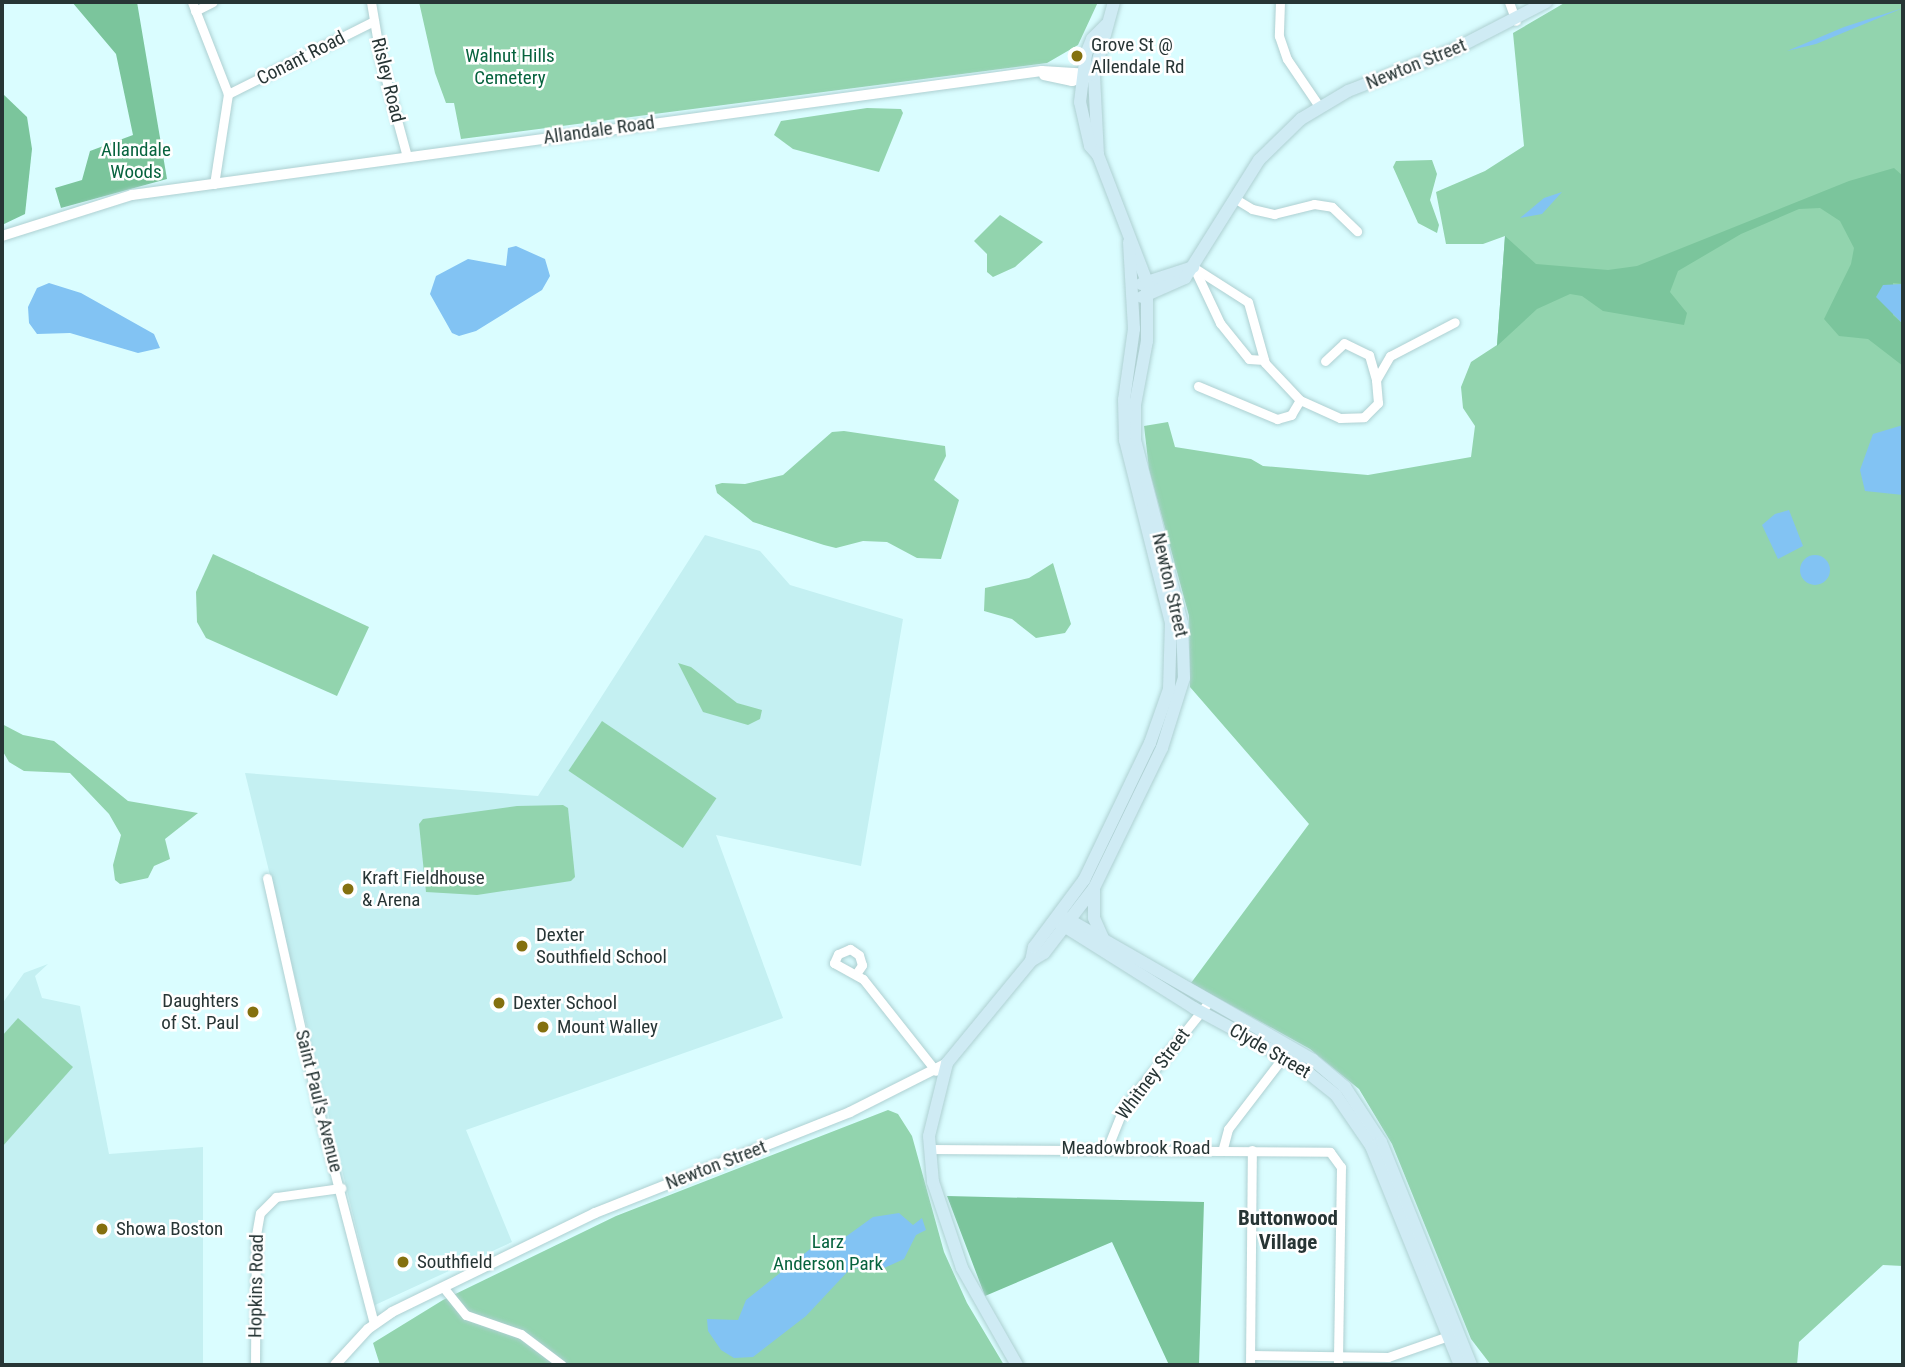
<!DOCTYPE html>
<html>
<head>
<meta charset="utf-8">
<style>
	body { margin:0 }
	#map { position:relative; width:1905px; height:1367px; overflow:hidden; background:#dafdff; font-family:"Roboto Condensed",sans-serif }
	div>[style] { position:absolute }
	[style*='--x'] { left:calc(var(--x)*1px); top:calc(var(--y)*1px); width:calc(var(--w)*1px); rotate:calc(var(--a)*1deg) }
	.built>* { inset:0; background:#c4f0f2 }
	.green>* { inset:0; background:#92d4ae; transform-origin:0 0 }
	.forest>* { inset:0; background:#7bc59c }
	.water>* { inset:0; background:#82c3f3 }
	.round { border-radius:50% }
	.roads { filter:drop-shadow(0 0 2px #aed0d2) drop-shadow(0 0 2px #aed0d2) }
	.minor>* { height:9px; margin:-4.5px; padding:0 4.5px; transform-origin:4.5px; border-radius:4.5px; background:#fff }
	.tertiary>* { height:10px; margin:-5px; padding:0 5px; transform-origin:5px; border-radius:5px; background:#fff }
	.secondary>* { height:12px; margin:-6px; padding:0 6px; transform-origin:6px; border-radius:6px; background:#cfebf4 }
	.dots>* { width:19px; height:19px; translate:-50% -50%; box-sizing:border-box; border:4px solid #fff; border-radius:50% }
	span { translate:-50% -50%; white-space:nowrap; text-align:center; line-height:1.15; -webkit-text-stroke:5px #fff; paint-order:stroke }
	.poi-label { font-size:19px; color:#273535 }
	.left { translate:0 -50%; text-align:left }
	.right { translate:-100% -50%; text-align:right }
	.park-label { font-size:19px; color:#07633e }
	.street-label { font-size:19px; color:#273535 }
	.neighbourhood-label { font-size:21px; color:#273535; font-weight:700 }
	.frame { position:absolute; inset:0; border:4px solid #273535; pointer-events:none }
</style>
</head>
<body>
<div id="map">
	<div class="built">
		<div style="clip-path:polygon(705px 535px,760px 551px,790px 585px,903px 619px,861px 866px,716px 835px,783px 1018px,466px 1130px,512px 1242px,375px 1305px,245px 773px,538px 796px)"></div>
		<div style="clip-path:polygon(48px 964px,35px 976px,42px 998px,80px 1006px,109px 1154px,203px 1147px,203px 1365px,2px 1365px,2px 1004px,24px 973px)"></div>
	</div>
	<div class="green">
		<div style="clip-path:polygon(419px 2px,1098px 2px,1078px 45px,1047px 63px,461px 139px,454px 103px,446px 103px,435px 73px)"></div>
		<div style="clip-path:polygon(1566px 2px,1903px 2px,1903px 1266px,1883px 1265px,1799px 1342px,1797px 1365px,1491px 1365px,1471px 1339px,1392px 1144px,1359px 1089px,1310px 1049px,1191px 983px,1309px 824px,1190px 687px,1189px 616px,1149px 469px,1144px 426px,1168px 422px,1175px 447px,1251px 459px,1263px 466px,1368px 475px,1471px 457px,1475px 426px,1463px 408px,1461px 387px,1471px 362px,1497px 345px,1505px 236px,1483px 244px,1446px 244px,1436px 192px,1485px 171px,1524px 146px,1513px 33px)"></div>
		<div style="clip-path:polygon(867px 108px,901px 109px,903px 113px,879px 172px,793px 149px,774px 135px,781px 121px)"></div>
		<div style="clip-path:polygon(1432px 160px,1437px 174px,1430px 200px,1439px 225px,1437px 233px,1418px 223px,1393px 167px,1396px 161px)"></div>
		<div style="clip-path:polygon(1000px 215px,1043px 242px,1015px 267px,993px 277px,987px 272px,987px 254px,974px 241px)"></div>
		<div style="clip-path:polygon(844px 431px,945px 446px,946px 456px,934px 480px,959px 500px,941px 559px,917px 558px,887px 542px,863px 541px,836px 548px,824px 545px,753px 522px,717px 493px,715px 485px,722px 483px,745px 484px,783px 475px,832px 432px)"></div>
		<div style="clip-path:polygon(213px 554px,369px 627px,337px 696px,206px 638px,197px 622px,196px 592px)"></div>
		<div style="clip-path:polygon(1053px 563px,1071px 624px,1065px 633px,1036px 638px,1012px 619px,984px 611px,985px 588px,1029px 578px)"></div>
		<div style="clip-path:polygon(678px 663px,691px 667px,737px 703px,762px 710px,760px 719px,748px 725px,703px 712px)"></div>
		<div style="left:602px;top:721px;width:138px;height:60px;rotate:34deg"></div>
		<div style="clip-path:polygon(2px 724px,23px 735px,54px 741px,128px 801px,198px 813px,165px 839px,170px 859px,154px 866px,148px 878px,120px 884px,115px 880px,113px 865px,121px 835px,109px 814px,70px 773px,24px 771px,9px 762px,2px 750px)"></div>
		<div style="clip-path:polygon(563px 805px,568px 808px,575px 877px,571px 881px,477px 895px,426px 892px,419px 824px,423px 819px,517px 806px)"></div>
		<div style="clip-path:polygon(18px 1018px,73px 1067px,2px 1147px,2px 1036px)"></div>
		<div style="clip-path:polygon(888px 1110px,898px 1114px,912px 1136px,944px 1252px,967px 1303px,1004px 1365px,380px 1365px,373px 1343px,443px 1300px,616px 1216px)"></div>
	</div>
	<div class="forest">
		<div style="clip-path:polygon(72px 2px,137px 2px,167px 179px,61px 208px,55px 188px,82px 180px,90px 151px,133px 135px,116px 54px)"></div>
		<div style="clip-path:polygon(2px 93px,27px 117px,32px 149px,25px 214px,2px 225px)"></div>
		<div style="clip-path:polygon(1894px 168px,1903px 176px,1903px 284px,1893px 283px,1893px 315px,1903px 324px,1903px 366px,1868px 339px,1839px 336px,1824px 319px,1851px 264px,1854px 248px,1840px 221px,1820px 208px,1799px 209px,1741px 234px,1678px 271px,1670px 292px,1687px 313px,1684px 325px,1603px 311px,1582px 296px,1570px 294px,1537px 309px,1497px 346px,1505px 236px,1536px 264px,1608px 270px,1637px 266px,1849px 181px)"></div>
		<div style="clip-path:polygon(947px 1196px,1204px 1202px,1199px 1365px,1169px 1365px,1112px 1242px,985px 1296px)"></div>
	</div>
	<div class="water">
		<div style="clip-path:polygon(1903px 8px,1816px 44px,1787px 51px,1844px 27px)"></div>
		<div style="clip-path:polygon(1562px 192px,1542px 214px,1520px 218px,1544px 198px)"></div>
		<div style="clip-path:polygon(516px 246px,545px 259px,550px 276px,542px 290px,476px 331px,459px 336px,452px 333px,430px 294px,436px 276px,468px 259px,506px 266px,508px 248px)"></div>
		<div style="clip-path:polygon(49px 283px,81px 293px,154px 334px,160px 348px,138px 353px,70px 333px,37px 334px,29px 323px,28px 307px,37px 288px)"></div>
		<div style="clip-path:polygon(1903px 284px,1903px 324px,1876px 297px,1883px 285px)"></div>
		<div style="clip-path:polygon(1903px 425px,1903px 495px,1865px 491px,1860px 470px,1873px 434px)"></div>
		<div style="clip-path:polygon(1789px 510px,1803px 546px,1778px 559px,1762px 525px,1775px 514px)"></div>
		<div class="round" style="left:1800px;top:555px;width:30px;height:30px"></div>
		<div style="clip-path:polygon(899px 1213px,913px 1225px,922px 1218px,926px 1230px,916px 1235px,904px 1259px,882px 1269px,851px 1268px,806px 1316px,753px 1357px,734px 1358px,721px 1350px,708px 1331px,707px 1319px,738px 1320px,746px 1300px,814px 1246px,844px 1238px,873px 1217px)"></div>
	</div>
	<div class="roads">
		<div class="minor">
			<div style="--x:192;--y:2;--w:99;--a:68.6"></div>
			<div style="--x:228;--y:94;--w:91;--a:98.8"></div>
			<div style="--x:371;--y:2;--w:60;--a:80.4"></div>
			<div style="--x:381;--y:61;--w:99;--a:74.8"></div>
			<div style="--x:1280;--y:2;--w:34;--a:92"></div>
			<div style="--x:1279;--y:36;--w:24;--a:71"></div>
			<div style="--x:1287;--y:59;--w:57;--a:55.8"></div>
			<div style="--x:1509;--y:2;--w:20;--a:70"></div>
			<div style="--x:195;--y:11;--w:20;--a:-27"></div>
			<div style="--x:228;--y:94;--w:163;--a:-26.6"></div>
			<div style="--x:1234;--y:198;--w:21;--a:31"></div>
			<div style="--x:1252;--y:209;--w:23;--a:13"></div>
			<div style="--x:1274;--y:214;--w:41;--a:-14"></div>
			<div style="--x:1314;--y:204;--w:18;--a:9"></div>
			<div style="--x:1332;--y:207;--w:35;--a:44"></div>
			<div style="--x:1193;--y:267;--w:65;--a:32.5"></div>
			<div style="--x:1248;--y:302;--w:63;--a:74.4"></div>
			<div style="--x:1265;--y:363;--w:51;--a:46.6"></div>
			<div style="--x:1300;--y:400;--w:44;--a:24.2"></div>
			<div style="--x:1340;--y:418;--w:24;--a:-2"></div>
			<div style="--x:1364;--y:417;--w:20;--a:-45"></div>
			<div style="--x:1378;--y:403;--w:23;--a:-95"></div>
			<div style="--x:1195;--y:270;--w:59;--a:64.7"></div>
			<div style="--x:1220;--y:323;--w:46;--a:51.1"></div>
			<div style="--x:1249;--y:359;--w:15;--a:4"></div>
			<div style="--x:1325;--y:361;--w:26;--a:-43"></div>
			<div style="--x:1344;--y:343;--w:28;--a:26"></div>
			<div style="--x:1369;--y:355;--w:26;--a:74"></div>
			<div style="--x:1376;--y:380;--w:28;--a:-60"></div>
			<div style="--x:1390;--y:356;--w:73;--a:-27.6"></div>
			<div style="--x:1198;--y:386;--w:86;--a:22.7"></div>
			<div style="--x:1277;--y:419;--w:15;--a:-16"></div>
			<div style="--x:1291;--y:415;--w:17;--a:-59"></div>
			<div style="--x:267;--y:878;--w:260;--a:77.4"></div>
			<div style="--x:324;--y:1132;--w:198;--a:75.4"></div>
			<div style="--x:856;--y:974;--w:11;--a:-56"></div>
			<div style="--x:862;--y:965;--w:10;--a:-107"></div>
			<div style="--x:859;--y:955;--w:11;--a:-146"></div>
			<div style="--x:850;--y:949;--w:13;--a:157"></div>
			<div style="--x:838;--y:954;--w:10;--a:114"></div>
			<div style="--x:834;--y:963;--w:33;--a:29"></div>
			<div style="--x:863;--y:979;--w:117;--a:51.6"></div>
			<div style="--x:1223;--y:1148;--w:20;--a:-75"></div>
			<div style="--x:1228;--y:1129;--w:97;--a:-52.5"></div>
			<div style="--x:929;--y:1149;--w:401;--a:0.4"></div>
			<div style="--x:1330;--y:1152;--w:19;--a:54"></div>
			<div style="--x:1341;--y:1167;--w:198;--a:90.9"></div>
			<div style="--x:1107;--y:1149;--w:43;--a:-68.2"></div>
			<div style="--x:1123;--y:1109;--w:136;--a:-51.3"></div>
			<div style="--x:443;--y:1287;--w:36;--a:51"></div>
			<div style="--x:466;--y:1315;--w:58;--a:19.1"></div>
			<div style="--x:521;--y:1334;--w:51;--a:37.1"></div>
			<div style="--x:1251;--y:1355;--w:137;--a:0.8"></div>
			<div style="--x:1388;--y:1357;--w:67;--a:-19.2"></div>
			<div style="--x:255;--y:1365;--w:130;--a:-89.6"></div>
			<div style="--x:256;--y:1235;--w:22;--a:-80"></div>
			<div style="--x:260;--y:1213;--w:23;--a:-45"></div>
			<div style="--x:276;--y:1197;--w:66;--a:-7.9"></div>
			<div style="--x:1250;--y:1365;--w:215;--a:-89.5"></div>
		</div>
		<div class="tertiary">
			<div style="--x:1044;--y:75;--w:29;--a:12"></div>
			<div style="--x:1072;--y:81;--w:18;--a:-13"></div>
			<div style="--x:2;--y:236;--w:136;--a:-17.5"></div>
			<div style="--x:132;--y:195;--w:918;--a:-7.76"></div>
			<div style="--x:1042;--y:71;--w:48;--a:3.6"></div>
			<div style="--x:335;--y:1365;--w:49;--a:-47.5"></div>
			<div style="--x:368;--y:1329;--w:29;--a:-35"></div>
			<div style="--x:392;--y:1312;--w:226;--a:-26"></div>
			<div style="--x:595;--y:1213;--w:274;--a:-21.6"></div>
			<div style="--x:850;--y:1112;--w:109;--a:-26.8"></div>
		</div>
		<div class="secondary">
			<div style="--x:1098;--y:155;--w:80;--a:-92.9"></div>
			<div style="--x:1094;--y:75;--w:76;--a:-74.7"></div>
			<div style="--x:1141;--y:284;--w:55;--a:-18.1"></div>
			<div style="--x:1142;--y:297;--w:47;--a:-23.8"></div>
			<div style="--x:1185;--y:278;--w:139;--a:-57.9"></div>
			<div style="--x:1259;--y:160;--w:59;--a:-44.3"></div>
			<div style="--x:1301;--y:119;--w:55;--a:-30.8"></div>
			<div style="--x:1348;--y:91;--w:113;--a:-21.3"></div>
			<div style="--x:1453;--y:50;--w:105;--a:-27.3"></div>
			<div style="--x:1094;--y:891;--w:27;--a:90"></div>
			<div style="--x:1094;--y:918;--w:24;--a:66"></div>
			<div style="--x:1066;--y:918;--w:285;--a:29.9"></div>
			<div style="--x:1313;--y:1060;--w:42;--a:40.2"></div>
			<div style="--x:1345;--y:1087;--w:66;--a:56.8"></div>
			<div style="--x:1381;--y:1142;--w:240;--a:68"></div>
			<div style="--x:1059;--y:923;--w:160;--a:32.2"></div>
			<div style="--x:1194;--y:1008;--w:116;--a:28.3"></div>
			<div style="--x:1296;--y:1063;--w:51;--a:38.7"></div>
			<div style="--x:1336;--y:1095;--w:62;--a:55.5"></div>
			<div style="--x:1371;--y:1146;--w:236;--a:67.9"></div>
			<div style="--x:1031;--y:961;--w:15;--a:-32"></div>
			<div style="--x:1044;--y:953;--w:82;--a:-52.4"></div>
			<div style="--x:1094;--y:888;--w:156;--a:-64.1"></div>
			<div style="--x:1162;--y:748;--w:73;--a:-72.6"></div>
			<div style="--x:1184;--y:678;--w:55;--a:-92.1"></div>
			<div style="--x:1182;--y:623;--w:189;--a:-104.4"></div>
			<div style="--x:1135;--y:440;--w:35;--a:-90"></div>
			<div style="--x:1135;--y:405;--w:65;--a:-79.4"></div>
			<div style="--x:1147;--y:341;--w:59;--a:-90"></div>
			<div style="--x:1147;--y:282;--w:136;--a:-111.1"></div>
			<div style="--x:1098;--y:155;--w:12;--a:-132"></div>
			<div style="--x:1090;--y:146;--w:45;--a:-102.8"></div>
			<div style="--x:1080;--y:102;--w:48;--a:-82.9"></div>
			<div style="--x:1086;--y:54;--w:16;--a:-68"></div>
			<div style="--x:1092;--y:39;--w:20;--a:-45"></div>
			<div style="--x:1017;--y:1365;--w:112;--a:-119.6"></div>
			<div style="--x:962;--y:1268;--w:91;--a:-108.6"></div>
			<div style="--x:933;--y:1182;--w:46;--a:-95"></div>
			<div style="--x:929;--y:1136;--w:75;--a:-76.1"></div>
			<div style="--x:947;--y:1063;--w:132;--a:-50.5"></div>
			<div style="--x:1031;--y:961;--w:14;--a:-78"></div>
			<div style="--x:1034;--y:947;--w:84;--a:-53.3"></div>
			<div style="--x:1084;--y:880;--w:152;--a:-64.3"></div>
			<div style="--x:1150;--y:743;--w:57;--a:-70.6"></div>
			<div style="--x:1169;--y:689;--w:66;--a:-88.3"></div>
			<div style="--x:1171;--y:623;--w:189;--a:-104.1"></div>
			<div style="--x:1125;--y:440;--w:40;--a:-91.4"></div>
			<div style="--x:1124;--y:400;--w:72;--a:-82"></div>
			<div style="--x:1134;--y:329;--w:87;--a:-93.3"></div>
		</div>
	</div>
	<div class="dots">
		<div style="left:1077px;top:56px;background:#84700f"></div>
		<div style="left:348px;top:889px;background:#84700f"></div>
		<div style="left:522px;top:946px;background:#84700f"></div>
		<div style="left:499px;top:1003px;background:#84700f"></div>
		<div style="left:253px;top:1012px;background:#84700f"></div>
		<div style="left:543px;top:1027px;background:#84700f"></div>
		<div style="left:102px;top:1229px;background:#84700f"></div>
		<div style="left:403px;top:1262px;background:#84700f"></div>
	</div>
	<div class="poi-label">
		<span class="left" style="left:1091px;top:56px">Grove St @<br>Allendale Rd</span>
		<span class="left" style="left:362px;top:889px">Kraft Fieldhouse<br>&amp; Arena</span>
		<span class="left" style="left:536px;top:946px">Dexter<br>Southfield School</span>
		<span class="right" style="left:239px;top:1012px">Daughters<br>of St. Paul</span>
		<span class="left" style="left:513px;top:1003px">Dexter School</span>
		<span class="left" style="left:557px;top:1027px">Mount Walley</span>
		<span class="left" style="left:116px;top:1229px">Showa Boston</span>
		<span class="left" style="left:417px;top:1262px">Southfield</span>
	</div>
	<div class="park-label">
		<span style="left:510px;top:67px">Walnut Hills<br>Cemetery</span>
		<span style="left:136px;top:161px">Allandale<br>Woods</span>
		<span style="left:828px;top:1253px">Larz<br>Anderson Park</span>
	</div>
	<div class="street-label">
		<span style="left:301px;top:58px;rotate:-27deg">Conant Road</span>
		<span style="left:1416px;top:64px;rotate:-22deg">Newton Street</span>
		<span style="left:388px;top:80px;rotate:76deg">Risley Road</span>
		<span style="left:599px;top:130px;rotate:-8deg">Allandale Road</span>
		<span style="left:1170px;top:585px;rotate:77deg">Newton Street</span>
		<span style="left:1270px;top:1051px;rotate:30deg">Clyde Street</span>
		<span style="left:1153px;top:1074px;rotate:-53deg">Whitney Street</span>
		<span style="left:319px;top:1101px;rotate:76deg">Saint Paul's Avenue</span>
		<span style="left:1136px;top:1148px">Meadowbrook Road</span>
		<span style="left:716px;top:1165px;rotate:-21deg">Newton Street</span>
		<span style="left:256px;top:1286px;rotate:-89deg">Hopkins Road</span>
	</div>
	<div class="neighbourhood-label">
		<span style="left:1288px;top:1230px">Buttonwood<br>Village</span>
	</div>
	<div class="frame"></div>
</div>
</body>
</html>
